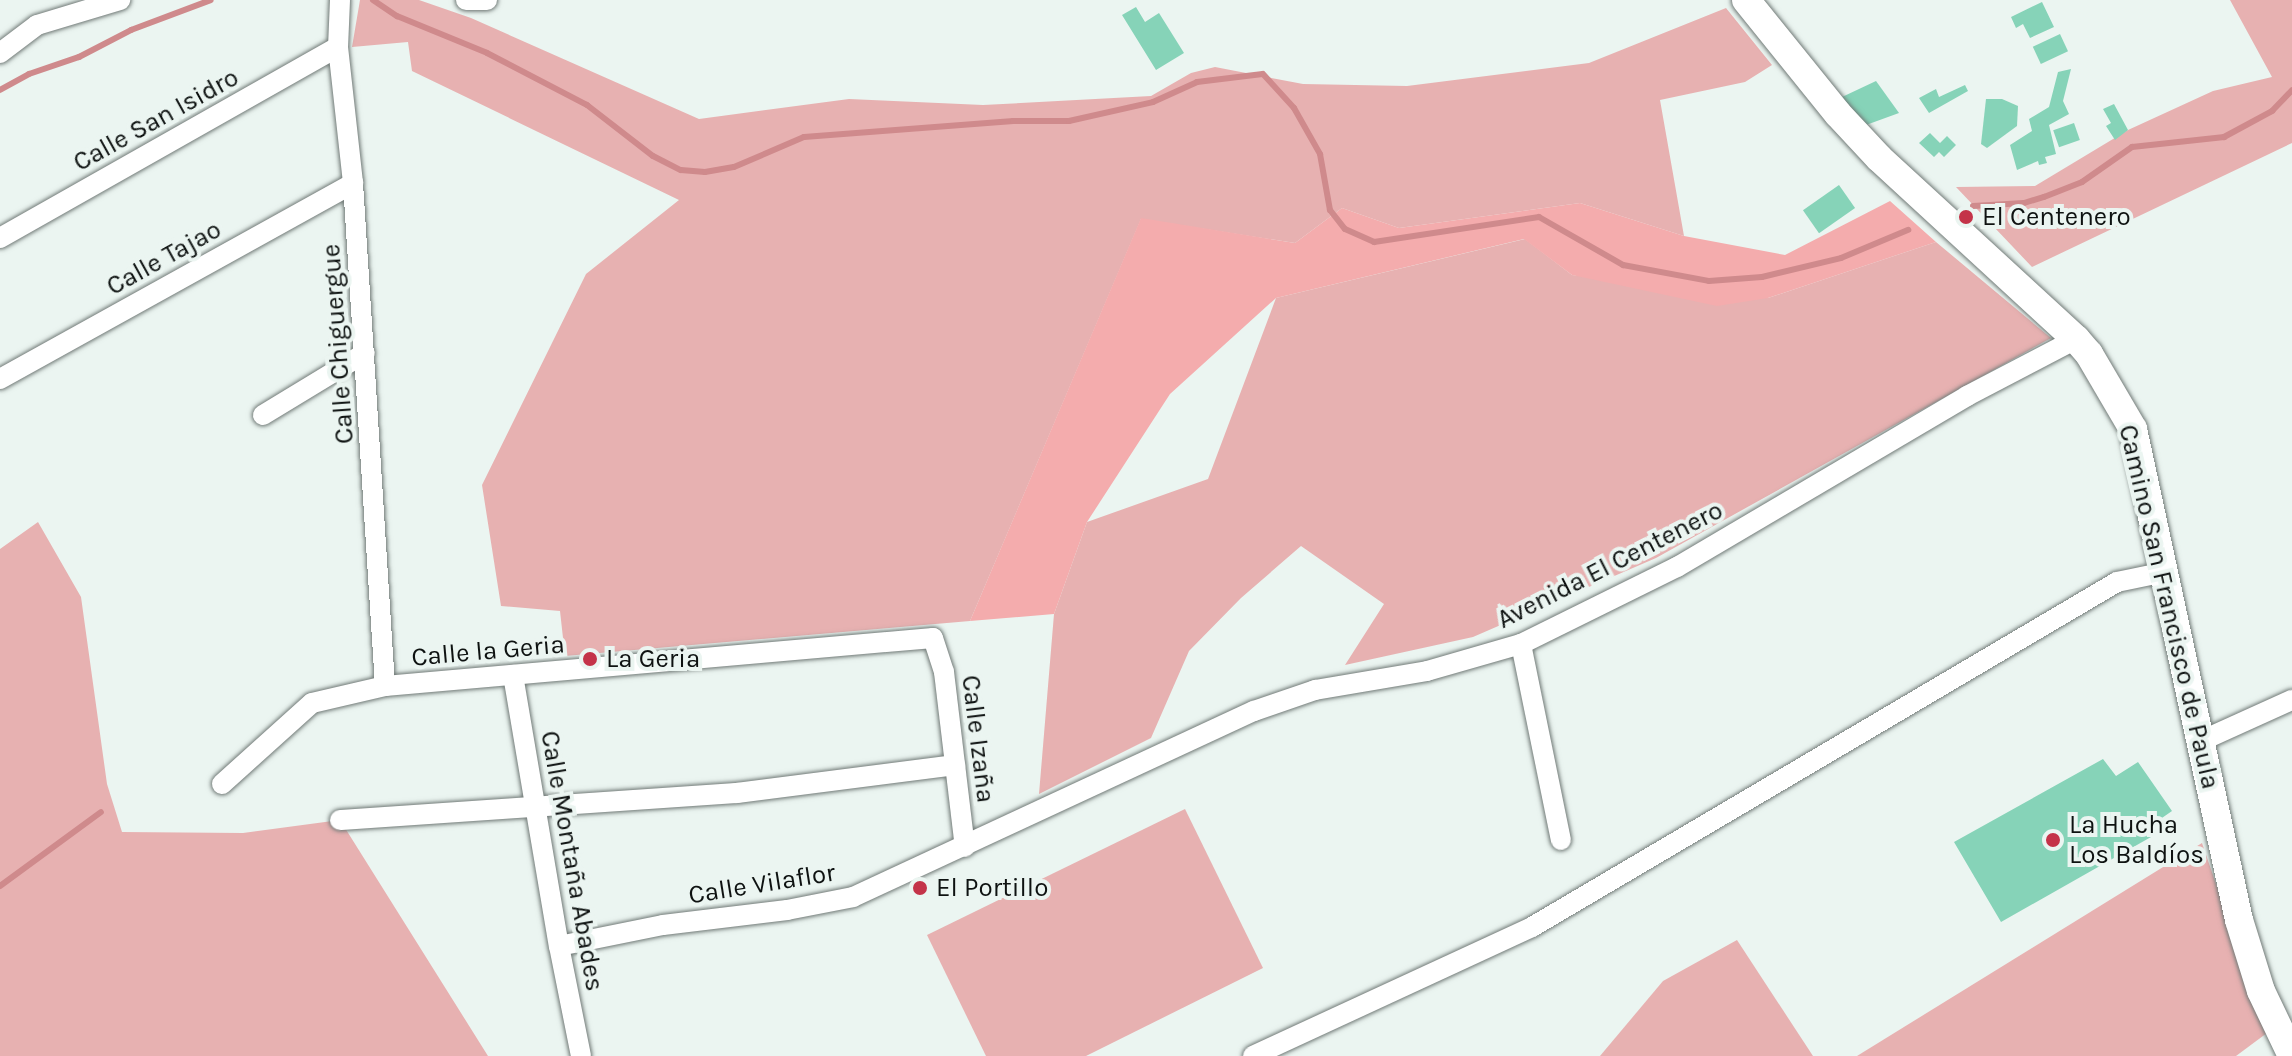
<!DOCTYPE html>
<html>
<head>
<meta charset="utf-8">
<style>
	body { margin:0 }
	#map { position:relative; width:2292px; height:1056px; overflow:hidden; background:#ebf5f1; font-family:Karla,sans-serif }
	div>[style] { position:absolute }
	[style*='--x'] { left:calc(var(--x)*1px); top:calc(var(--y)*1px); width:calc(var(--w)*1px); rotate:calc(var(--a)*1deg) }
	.green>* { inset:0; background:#e7b1b1 }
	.forest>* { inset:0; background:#f4acad }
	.stream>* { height:6px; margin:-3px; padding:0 3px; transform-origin:3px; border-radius:3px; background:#cf8a8c }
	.building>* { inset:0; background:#86d3b8; transform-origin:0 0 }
	.roads { filter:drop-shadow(0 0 2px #717a77) drop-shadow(0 0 2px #717a77) }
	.street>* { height:20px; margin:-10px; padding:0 10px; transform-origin:10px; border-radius:10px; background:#fff }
	.secondary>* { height:28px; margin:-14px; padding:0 14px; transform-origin:14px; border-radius:14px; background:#fff }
	.dots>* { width:22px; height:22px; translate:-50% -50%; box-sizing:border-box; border:4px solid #ebf5f1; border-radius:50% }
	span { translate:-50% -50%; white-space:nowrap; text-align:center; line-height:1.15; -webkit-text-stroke:8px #ebf5f1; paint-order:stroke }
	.street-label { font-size:26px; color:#0e1211 }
	.poi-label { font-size:26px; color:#0e1211 }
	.left { translate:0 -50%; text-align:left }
</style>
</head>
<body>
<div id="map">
	<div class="green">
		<div style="clip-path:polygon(360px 0,419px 0,471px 18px,699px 119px,849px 99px,983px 105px,1151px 96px,1191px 73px,1215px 67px,1303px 84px,1407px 86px,1589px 63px,1726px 8px,1772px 65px,1745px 82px,1660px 100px,1684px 236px,1580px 203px,1399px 228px,1342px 208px,1295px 243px,1141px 219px,970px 621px,565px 656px,560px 611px,501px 606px,482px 485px,586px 274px,679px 200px,412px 71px,408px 42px,352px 47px)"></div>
		<div style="clip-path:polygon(2230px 0,2292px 0,2292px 143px,2032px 267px,1956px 187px,2035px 186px,2128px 130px,2213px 91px,2272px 77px)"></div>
		<div style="clip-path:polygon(1525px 239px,1572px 275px,1768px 298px,1936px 242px,2051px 338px,1656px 558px,1473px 637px,1345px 665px,1384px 604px,1301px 546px,1241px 598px,1189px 651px,1151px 738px,1039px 794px,1054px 614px,1087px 522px,1208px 479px,1276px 298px)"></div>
		<div style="clip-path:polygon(38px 522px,81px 597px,107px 784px,122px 832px,243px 833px,340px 820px,488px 1056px,0 1056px,0 549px)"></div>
		<div style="clip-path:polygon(1185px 809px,1263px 968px,1086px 1056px,986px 1056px,927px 935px)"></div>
		<div style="clip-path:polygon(2202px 843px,2267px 1033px,2236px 1056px,1857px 1056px)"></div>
		<div style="clip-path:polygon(1737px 940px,1813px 1056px,1600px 1056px,1663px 981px)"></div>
	</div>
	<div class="forest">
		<div style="clip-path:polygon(1890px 201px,1936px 242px,1768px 298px,1717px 306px,1572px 275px,1524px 239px,1276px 298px,1170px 394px,1087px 522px,1054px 614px,970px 621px,1141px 218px,1295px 243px,1342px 208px,1399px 228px,1580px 203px,1684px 236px,1785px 255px)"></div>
	</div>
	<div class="stream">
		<div style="--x:373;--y:0;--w:29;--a:34"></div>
		<div style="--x:397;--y:16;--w:97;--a:22.3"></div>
		<div style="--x:487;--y:53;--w:113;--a:27.5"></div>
		<div style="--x:587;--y:105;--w:83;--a:37.7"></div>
		<div style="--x:653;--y:156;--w:31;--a:27"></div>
		<div style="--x:681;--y:170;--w:24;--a:5"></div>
		<div style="--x:705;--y:172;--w:29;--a:-10"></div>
		<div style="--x:734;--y:167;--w:76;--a:-23.2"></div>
		<div style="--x:804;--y:137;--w:210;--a:-4.4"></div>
		<div style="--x:1013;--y:121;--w:56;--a:0"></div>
		<div style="--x:1069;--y:121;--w:86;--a:-12.7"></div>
		<div style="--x:1153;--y:102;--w:48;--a:-24.4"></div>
		<div style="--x:1197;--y:82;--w:66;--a:-6.9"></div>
		<div style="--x:1263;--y:74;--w:46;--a:47.6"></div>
		<div style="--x:1294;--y:108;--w:53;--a:60.5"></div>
		<div style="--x:1320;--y:154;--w:57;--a:79.9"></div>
		<div style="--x:1330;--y:210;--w:24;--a:52"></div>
		<div style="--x:1345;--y:229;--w:32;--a:24"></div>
		<div style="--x:1374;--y:242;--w:167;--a:-8.6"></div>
		<div style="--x:1539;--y:217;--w:97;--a:29.7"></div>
		<div style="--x:1623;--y:265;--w:87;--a:10.5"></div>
		<div style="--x:1709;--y:281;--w:53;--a:-4.3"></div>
		<div style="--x:1762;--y:277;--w:81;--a:-13.5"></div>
		<div style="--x:1841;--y:258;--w:73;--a:-22.7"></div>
		<div style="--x:0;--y:90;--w:33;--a:-29"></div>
		<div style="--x:29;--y:74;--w:53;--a:-18.8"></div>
		<div style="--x:79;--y:57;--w:59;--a:-27.4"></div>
		<div style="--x:131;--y:30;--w:85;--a:-20.6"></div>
		<div style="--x:1973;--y:206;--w:51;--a:-3.4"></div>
		<div style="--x:2024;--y:203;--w:21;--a:-17"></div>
		<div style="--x:2044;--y:197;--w:41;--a:-21.5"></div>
		<div style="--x:2082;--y:182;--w:61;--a:-35"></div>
		<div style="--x:2132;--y:147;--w:93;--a:-6.2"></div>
		<div style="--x:2224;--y:137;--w:55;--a:-28.4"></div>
		<div style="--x:2272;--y:111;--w:29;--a:-46"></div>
		<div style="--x:0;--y:886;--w:125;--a:-36.2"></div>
	</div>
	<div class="building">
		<div style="clip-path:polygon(2042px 2px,2054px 27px,2030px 38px,2023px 24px,2016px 28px,2011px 17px)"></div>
		<div style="clip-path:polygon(1136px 7px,1145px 22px,1159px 13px,1184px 53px,1156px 70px,1122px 15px)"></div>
		<div style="left:2060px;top:34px;width:19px;height:30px;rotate:65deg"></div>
		<div style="clip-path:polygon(2071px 69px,2063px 101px,2069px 114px,2049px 125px,2056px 154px,2045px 157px,2047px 163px,2039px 165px,2038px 161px,2017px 170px,2010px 145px,2032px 131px,2029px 119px,2049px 107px,2058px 72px)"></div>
		<div style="clip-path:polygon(1876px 81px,1899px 113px,1866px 125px,1842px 97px)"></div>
		<div style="clip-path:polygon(1965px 85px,1968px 91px,1929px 113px,1919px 98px,1936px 89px,1939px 97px)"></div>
		<div style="clip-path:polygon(1986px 99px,2002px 99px,2018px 106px,2017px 126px,1987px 148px,1981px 144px)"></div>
		<div style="clip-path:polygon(2114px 104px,2128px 130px,2115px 140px,2106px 126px,2111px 123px,2103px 109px)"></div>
		<div style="left:2074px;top:123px;width:18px;height:22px;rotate:71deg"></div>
		<div style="clip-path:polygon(1930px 133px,1940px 143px,1947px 136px,1956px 145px,1944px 157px,1939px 152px,1934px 157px,1919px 143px)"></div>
		<div style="left:1839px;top:185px;width:28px;height:44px;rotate:55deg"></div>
		<div style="clip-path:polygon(2103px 759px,2116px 776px,2138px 762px,2172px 811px,2146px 829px,2151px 837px,2001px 922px,1954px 842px)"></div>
	</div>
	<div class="roads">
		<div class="street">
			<div style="--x:340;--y:0;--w:47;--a:92.4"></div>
			<div style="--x:338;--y:47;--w:137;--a:83.7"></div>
			<div style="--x:353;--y:183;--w:504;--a:86.36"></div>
			<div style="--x:466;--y:0;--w:21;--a:0"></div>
			<div style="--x:0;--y:53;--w:46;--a:-37.1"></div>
			<div style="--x:37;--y:25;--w:87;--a:-16.8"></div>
			<div style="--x:0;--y:238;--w:388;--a:-29.5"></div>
			<div style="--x:0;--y:379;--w:404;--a:-29"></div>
			<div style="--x:263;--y:415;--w:119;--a:-31.3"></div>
			<div style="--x:1521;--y:644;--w:200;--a:78.5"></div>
			<div style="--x:513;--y:675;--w:275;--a:80.4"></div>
			<div style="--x:559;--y:946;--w:112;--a:78.7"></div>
			<div style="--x:2201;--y:741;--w:100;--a:-24.3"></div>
			<div style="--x:222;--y:784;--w:121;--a:-42"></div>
			<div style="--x:312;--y:703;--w:75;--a:-13.1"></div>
			<div style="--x:385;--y:686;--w:550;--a:-5.01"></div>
			<div style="--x:933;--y:638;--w:36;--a:72"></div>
			<div style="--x:944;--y:672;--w:176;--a:83.2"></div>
			<div style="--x:340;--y:820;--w:398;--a:-3.9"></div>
			<div style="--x:737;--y:793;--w:220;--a:-7.3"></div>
			<div style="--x:559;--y:946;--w:106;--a:-11.4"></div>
			<div style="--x:663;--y:925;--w:125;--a:-6.9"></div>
			<div style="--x:787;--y:910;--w:67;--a:-11.1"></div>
			<div style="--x:853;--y:897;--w:442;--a:-24.9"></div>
			<div style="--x:1254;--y:711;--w:65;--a:-19"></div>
			<div style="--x:1315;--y:690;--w:114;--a:-9.6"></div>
			<div style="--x:1427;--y:671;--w:98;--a:-16"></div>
			<div style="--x:1521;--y:644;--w:174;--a:-26.3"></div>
			<div style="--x:1677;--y:567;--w:337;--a:-30.5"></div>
			<div style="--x:1967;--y:396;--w:123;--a:-27.6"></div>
			<div style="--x:1253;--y:1056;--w:307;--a:-24.8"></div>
			<div style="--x:1532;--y:927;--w:679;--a:-30.53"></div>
			<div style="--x:2117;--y:582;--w:49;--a:-11.8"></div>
		</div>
		<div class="secondary">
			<div style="--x:1746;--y:0;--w:146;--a:51.1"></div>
			<div style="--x:1838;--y:114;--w:60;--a:47"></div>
			<div style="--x:1879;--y:158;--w:268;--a:42.6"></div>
			<div style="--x:2076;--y:339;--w:20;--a:49"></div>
			<div style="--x:2089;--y:354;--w:87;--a:59.6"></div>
			<div style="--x:2133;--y:429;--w:502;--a:77.82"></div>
			<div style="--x:2239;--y:920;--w:74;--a:72.8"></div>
			<div style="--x:2261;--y:991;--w:72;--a:64.5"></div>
		</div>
	</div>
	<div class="dots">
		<div style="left:1966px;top:217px;background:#c43349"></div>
		<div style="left:590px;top:659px;background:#c43349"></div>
		<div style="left:2053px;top:840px;background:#c43349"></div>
		<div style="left:920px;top:888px;background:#c43349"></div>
	</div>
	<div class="street-label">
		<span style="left:156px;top:120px;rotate:-29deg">Calle San Isidro</span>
		<span style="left:164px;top:258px;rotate:-29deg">Calle Tajao</span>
		<span style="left:338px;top:344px;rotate:-94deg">Calle Chiguergue</span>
		<span style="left:1610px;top:565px;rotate:-27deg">Avenida El Centenero</span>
		<span style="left:2169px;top:607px;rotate:77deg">Camino San Francisco de Paula</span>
		<span style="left:488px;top:651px;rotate:-5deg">Calle la Geria</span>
		<span style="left:978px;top:739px;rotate:83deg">Calle Izaña</span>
		<span style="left:572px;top:861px;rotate:80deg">Calle Montaña Abades</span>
		<span style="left:762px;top:884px;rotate:-9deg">Calle Vilaflor</span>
	</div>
	<div class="poi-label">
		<span class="left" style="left:1982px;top:217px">El Centenero</span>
		<span class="left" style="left:606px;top:659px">La Geria</span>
		<span class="left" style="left:2069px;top:840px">La Hucha<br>Los Baldíos</span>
		<span class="left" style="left:936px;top:888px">El Portillo</span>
	</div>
</div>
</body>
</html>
